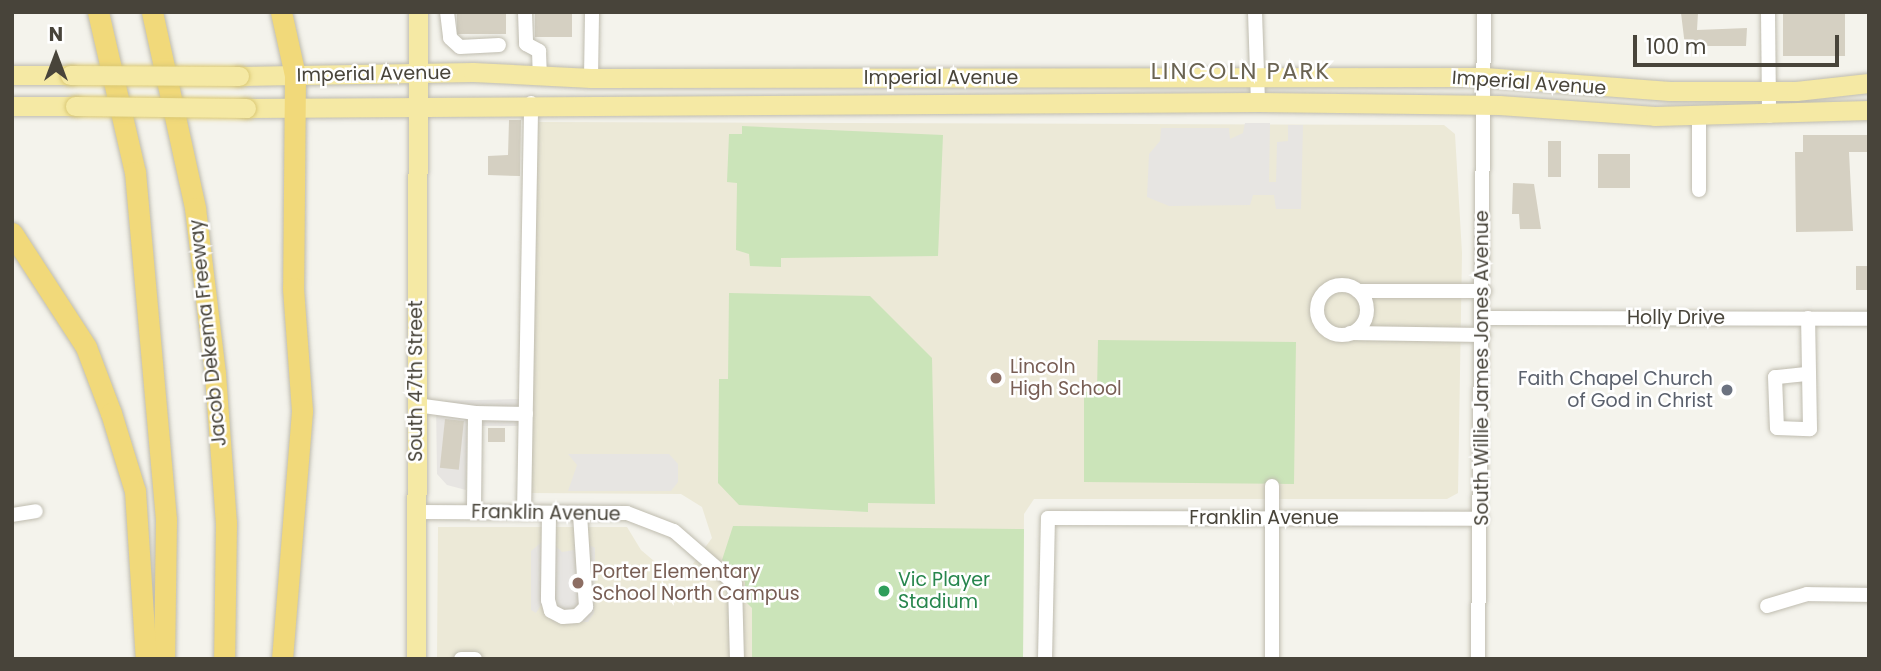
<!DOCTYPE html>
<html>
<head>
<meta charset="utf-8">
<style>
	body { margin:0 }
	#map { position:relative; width:1881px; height:671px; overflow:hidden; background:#f4f3ec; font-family:Poppins,sans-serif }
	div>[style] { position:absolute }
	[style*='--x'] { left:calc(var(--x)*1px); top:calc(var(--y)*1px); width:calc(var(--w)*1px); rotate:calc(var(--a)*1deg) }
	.education>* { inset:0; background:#ece9d7 }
	.green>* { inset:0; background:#cbe4b9 }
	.parking>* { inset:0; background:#e7e5e2 }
	.building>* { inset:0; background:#d5d0c2; transform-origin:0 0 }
	.roads { filter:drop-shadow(0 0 2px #bfbcaf) drop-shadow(0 0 2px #bfbcaf) }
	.minor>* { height:14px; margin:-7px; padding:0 7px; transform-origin:7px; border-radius:7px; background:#fff }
	.minor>.ring { margin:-7px; padding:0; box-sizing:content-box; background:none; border:14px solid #fff; border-radius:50% }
	.major>* { height:19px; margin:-9.5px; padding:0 9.5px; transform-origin:9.5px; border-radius:9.5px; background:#f5e9a4 }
	.highway>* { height:21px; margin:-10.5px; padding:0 10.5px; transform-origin:10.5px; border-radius:10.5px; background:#f1d97a }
	.bridges { filter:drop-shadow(0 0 2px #dac874) drop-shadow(0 0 2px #dac874) }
	.major-bridge>* { height:19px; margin:-9.5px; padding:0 9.5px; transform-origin:9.5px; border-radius:9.5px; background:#f5e9a4 }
	.dots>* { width:19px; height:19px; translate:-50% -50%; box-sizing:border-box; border:4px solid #fff; border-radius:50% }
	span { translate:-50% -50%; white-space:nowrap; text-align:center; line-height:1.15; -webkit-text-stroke:5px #fff; paint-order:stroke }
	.street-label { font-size:19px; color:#48443a }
	.education-label { font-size:19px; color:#785e54 }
	.left { translate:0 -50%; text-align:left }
	.worship-label { font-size:19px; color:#5b616d }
	.right { translate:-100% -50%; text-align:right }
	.leisure-label { font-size:19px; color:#27864d }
	.quarter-label { font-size:23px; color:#6a6352; letter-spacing:2px }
	.frame { position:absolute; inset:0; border:14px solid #48443a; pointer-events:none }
	.north { position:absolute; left:21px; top:21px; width:70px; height:70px; -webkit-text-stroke:5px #fff; paint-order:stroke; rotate:0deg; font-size:19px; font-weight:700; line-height:28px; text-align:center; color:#48443a }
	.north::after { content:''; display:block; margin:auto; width:24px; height:32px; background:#48443a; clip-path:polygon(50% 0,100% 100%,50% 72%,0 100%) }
	.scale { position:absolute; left:1633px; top:35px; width:206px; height:32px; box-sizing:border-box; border:4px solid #48443a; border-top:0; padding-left:9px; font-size:21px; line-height:24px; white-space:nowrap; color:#48443a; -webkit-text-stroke:5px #fff; paint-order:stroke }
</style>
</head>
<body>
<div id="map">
	<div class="education">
		<div style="clip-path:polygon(533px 122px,1444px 125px,1455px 134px,1462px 253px,1458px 493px,1447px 499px,1034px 499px,1024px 514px,1023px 659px,437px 659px,438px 527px,627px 527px,641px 550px,667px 572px,687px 572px,712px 538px,702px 507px,681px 494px,530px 493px)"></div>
	</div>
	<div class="green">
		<div style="clip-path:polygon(742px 126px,943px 135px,938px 256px,781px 258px,781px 267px,750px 266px,749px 254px,736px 250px,737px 183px,727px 182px,729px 134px,742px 134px)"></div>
		<div style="clip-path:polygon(729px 293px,870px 296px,932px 358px,935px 504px,868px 503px,868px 512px,739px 505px,718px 483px,719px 379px,728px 379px)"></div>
		<div style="clip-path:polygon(1098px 340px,1296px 342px,1294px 484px,1084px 482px,1084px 392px,1097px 391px)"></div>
		<div style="clip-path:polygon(733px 526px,1024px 529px,1023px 659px,752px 659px,752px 608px,745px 601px,745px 582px,722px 560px)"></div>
	</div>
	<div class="parking">
		<div style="clip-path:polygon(1245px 123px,1270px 123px,1269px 182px,1276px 182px,1277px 142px,1288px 141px,1288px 125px,1303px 125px,1301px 209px,1276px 209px,1274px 195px,1253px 195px,1250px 205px,1169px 206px,1147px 197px,1149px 154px,1160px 141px,1161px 128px,1229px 128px,1230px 139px,1243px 133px)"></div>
		<div style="clip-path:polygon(521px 399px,521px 426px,467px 426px,466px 490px,447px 485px,437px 474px,436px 401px)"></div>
		<div style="clip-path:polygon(568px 454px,669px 454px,678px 464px,678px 482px,671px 491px,568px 491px,577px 465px)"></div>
		<div style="clip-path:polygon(575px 537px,595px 548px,594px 613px,588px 622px,554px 622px,541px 605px,536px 613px,531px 610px,531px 551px,543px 541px,551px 541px,562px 552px,574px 550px)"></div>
	</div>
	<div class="building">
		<div style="left:457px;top:12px;width:49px;height:22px"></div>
		<div style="left:535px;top:12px;width:37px;height:25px"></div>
		<div style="left:1783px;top:12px;width:62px;height:44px"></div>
		<div style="clip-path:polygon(1681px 13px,1698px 13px,1697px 30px,1747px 28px,1746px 46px,1685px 46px)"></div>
		<div style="clip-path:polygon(509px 120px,521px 120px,520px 176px,488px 175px,488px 156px,508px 155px)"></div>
		<div style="clip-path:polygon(1803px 135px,1867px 135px,1868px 152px,1849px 152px,1853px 231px,1796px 232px,1795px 152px,1803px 152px)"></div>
		<div style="left:1548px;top:141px;width:13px;height:36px"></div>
		<div style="left:1598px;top:154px;width:32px;height:34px"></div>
		<div style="clip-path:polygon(1513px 183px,1534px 184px,1541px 229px,1520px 229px,1519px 214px,1512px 214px)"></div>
		<div style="left:1856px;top:266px;width:13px;height:24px"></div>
		<div style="left:445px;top:419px;width:19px;height:49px;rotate:6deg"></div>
		<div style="left:488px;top:428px;width:17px;height:14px"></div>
	</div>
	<div class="roads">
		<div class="minor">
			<div style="--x:447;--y:12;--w:26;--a:83"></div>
			<div style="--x:450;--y:38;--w:13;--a:42"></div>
			<div style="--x:460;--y:47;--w:39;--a:-3"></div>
			<div style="--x:525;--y:12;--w:32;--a:88"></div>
			<div style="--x:526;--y:44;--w:15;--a:28"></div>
			<div style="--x:539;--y:51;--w:25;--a:88"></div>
			<div style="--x:1255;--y:12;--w:90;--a:88.1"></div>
			<div style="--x:1768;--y:12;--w:104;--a:89.4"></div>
			<div style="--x:591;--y:78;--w:66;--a:-89.1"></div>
			<div style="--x:1699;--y:116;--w:74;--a:90"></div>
			<div class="ring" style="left:1317px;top:285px;width:36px;height:36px"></div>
			<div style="--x:1358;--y:291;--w:126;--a:0"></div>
			<div style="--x:1484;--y:318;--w:385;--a:0.1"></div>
			<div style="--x:1350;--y:333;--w:133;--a:0.9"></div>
			<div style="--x:1806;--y:374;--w:31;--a:174"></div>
			<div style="--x:1775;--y:377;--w:51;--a:87.8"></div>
			<div style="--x:1777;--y:428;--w:33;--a:2"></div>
			<div style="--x:1810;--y:429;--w:111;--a:-91"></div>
			<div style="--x:416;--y:405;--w:60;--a:7.7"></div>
			<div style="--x:475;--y:413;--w:99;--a:90.6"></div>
			<div style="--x:475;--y:413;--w:51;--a:1.1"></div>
			<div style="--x:1272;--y:486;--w:173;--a:90"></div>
			<div style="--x:416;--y:512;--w:211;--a:0.3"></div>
			<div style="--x:627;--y:513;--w:50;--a:21"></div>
			<div style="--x:674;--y:531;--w:81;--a:41"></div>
			<div style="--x:735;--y:584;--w:75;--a:88.5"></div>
			<div style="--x:524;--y:513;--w:410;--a:-89"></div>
			<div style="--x:549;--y:513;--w:87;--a:90.7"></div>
			<div style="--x:548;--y:600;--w:11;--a:75"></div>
			<div style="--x:551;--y:611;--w:13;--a:27"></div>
			<div style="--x:563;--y:617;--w:14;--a:-4"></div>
			<div style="--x:577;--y:616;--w:13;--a:-45"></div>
			<div style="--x:586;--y:607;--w:94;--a:-93.7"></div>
			<div style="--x:12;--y:515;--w:24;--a:-9"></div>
			<div style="--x:1767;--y:606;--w:42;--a:-16.7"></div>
			<div style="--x:1807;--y:594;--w:62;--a:0.9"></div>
			<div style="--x:461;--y:659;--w:14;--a:0"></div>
			<div style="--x:1045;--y:659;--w:141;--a:-88.8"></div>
			<div style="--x:1048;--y:518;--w:433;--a:0.1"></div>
			<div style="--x:1478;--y:659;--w:647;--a:-89.47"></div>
		</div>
		<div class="major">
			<div style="--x:12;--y:75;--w:58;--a:0"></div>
			<div style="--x:239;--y:76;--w:234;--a:-1"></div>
			<div style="--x:473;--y:72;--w:118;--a:2.9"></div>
			<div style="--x:591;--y:78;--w:893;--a:-0.06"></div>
			<div style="--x:1484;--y:77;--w:186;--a:4.3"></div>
			<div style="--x:1669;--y:91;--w:127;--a:0"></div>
			<div style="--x:1796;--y:91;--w:73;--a:-6.3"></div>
			<div style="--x:12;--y:106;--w:63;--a:0"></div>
			<div style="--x:246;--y:108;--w:1012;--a:-0.34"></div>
			<div style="--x:1258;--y:102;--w:241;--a:0.7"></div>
			<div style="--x:1499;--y:105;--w:156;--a:4"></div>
			<div style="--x:1655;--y:116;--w:214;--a:-1.6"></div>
			<div style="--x:416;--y:659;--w:647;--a:-89.82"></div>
		</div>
		<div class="highway">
			<div style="--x:98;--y:12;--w:164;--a:77"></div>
			<div style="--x:135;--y:172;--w:349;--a:84.9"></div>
			<div style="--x:166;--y:520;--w:139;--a:90.8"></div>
			<div style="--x:152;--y:12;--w:201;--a:77.6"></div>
			<div style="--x:195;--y:208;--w:167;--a:83.1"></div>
			<div style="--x:215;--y:374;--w:149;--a:85.8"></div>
			<div style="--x:226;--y:523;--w:136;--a:90.8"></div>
			<div style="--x:281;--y:12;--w:65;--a:77.5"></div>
			<div style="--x:295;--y:75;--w:213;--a:90.5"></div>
			<div style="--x:293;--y:288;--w:123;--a:85.8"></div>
			<div style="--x:302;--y:411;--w:249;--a:94.6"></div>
			<div style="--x:12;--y:233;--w:136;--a:57"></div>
			<div style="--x:86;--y:347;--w:71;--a:69.3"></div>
			<div style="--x:111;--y:413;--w:82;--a:72.9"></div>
			<div style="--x:135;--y:491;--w:168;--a:86.3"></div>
		</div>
	</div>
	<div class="bridges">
		<div class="major-bridge">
			<div style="--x:70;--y:75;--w:169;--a:0.3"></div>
			<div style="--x:75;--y:106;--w:171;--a:0.7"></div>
		</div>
	</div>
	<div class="dots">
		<div style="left:996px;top:378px;background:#8d6e63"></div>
		<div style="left:1727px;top:390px;background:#6b7280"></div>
		<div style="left:578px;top:583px;background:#8d6e63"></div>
		<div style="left:884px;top:591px;background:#2e9e5b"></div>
	</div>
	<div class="street-label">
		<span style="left:374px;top:74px;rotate:-1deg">Imperial Avenue</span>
		<span style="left:941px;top:78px">Imperial Avenue</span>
		<span style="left:1529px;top:83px;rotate:4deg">Imperial Avenue</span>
		<span style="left:1676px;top:318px">Holly Drive</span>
		<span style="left:208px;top:333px;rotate:-96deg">Jacob Dekema Freeway</span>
		<span style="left:1482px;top:368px;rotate:-90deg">South Willie James Jones Avenue</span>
		<span style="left:416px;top:381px;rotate:-90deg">South 47th Street</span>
		<span style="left:546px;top:513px;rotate:1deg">Franklin Avenue</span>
		<span style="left:1264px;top:518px">Franklin Avenue</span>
	</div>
	<div class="education-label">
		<span class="left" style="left:1010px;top:378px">Lincoln<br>High School</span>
		<span class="left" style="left:592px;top:583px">Porter Elementary<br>School North Campus</span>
	</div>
	<div class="worship-label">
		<span class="right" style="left:1713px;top:390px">Faith Chapel Church<br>of God in Christ</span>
	</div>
	<div class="leisure-label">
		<span class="left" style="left:898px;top:591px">Vic Player<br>Stadium</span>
	</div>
	<div class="quarter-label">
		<span style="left:1241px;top:71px">LINCOLN PARK</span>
	</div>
	<div class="frame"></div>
	<div class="north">N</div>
	<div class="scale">100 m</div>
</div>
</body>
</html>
